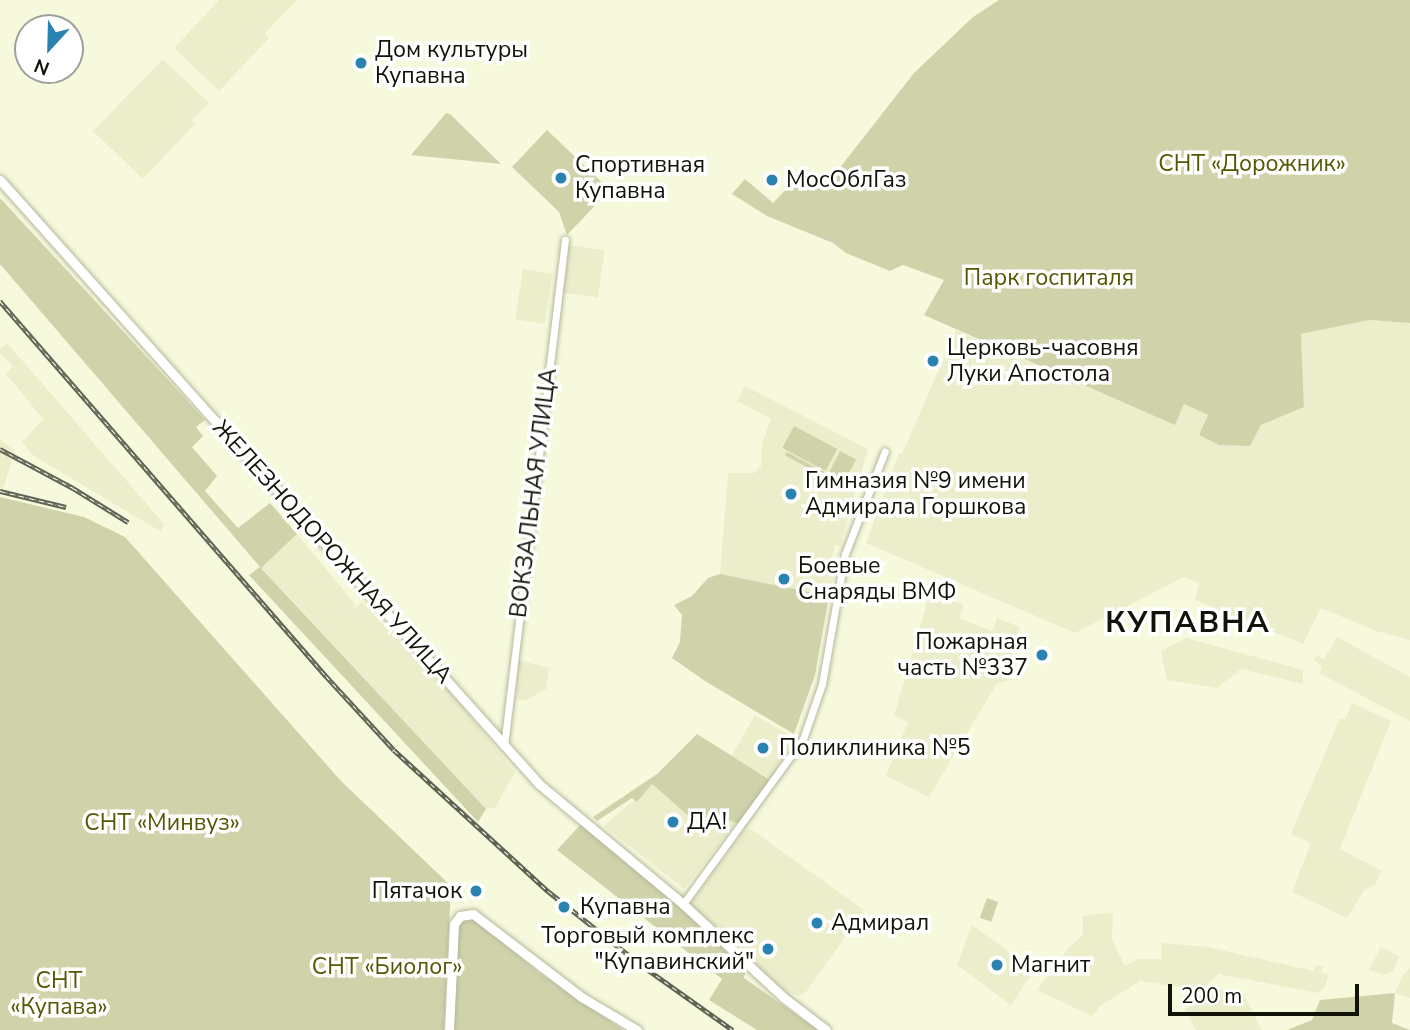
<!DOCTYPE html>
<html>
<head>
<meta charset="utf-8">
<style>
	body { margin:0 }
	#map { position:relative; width:1410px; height:1030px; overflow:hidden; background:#f7f9dd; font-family:"Nunito Sans",sans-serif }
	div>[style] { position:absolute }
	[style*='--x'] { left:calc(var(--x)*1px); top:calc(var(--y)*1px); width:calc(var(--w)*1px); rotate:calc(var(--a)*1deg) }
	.built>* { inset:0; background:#eceecb; transform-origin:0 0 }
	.green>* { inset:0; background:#d0d3aa; transform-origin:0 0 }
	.roads { filter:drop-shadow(0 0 2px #b5b79d) drop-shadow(0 0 2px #b5b79d) }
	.minor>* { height:7px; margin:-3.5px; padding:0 3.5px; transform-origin:3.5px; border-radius:3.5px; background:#fff }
	.major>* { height:9px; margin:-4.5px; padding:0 4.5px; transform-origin:4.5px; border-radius:4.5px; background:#fff }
	.rail>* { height:4.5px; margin-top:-2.25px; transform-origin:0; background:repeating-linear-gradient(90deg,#fff 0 5px,#626453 0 10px); box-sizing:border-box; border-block:2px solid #626453 }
	.dots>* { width:19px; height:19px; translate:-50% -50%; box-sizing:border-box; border:4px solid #fff; border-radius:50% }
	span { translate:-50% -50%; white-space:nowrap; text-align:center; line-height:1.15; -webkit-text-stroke:7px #fff; paint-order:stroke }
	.poi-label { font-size:23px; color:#111208 }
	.left { translate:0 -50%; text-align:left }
	.right { translate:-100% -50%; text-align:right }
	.park-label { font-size:23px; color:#565702 }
	.street-label { font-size:23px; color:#111208 }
	.district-label { font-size:30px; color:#111208; font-weight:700; letter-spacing:2px }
	.north { position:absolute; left:14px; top:14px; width:70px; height:70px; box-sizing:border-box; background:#fff; border:2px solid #a0a09c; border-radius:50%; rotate:202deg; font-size:19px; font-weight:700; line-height:28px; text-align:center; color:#111208 }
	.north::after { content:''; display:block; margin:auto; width:24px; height:32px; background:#2982b0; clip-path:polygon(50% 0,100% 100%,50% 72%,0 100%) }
	.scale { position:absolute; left:1168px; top:984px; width:191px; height:32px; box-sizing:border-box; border:4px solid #111208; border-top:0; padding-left:9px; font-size:21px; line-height:24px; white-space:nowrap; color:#111208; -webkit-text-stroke:5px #fff; paint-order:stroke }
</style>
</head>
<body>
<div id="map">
	<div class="built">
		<div style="clip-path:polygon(219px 0,297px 0,265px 33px,269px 38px,219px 91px,174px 48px)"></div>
		<div style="clip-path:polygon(163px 59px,209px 103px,192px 120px,195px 124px,143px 179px,93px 131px)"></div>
		<div style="left:568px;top:245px;width:37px;height:48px;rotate:8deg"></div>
		<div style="left:523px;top:269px;width:30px;height:51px;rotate:9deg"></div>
		<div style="clip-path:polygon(1369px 320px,1410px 323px,1410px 640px,1376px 631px,1321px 608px,1303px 644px,1195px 600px,1199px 583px,1184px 577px,1075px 633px,866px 543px,899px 453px,902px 454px,956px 330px,1175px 424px,1184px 404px,1208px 415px,1199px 435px,1219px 445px,1249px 446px,1261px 425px,1304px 407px,1301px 334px)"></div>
		<div style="clip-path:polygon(7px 343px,165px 525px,160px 531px,34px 456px,22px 442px,43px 419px,6px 374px,13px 366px,0 353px,0 349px)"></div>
		<div style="clip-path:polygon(745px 386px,868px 449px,840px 546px,835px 545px,832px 558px,837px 559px,829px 596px,720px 574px,728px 473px,754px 473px,761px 466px,762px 444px,771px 419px,737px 401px)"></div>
		<div style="clip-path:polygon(0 439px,15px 451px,3px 489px,0 489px)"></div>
		<div style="clip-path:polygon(297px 534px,356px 605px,349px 613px,362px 602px,441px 686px,445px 685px,515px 772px,495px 808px,486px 809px,261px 567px)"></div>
		<div style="clip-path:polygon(930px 593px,964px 605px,959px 618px,992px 631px,997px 618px,1020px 627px,1012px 649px,1015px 679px,997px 683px,929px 797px,886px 776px,908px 722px,894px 716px)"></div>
		<div style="clip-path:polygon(1337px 637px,1410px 677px,1410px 721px,1319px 673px,1322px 666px,1314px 660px,1317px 655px,1324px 659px)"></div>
		<div style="clip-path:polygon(1186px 638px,1303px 670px,1303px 684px,1241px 669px,1217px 688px,1167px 680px,1161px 651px)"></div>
		<div style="clip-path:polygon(518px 660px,549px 668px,546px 689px,525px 701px,517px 699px)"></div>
		<div style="clip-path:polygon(1352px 703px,1391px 721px,1340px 849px,1382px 871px,1375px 885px,1364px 890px,1347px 918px,1292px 892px,1311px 843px,1291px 834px,1340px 718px,1345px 720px)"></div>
		<div style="left:755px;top:715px;width:46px;height:48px;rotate:30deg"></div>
		<div style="clip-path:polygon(652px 784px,702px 828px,716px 816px,736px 823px,684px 889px,604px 826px)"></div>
		<div style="clip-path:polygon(745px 829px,752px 830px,864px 910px,806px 992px,800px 996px,784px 991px,692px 906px,692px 901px)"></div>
		<div style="clip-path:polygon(1113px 912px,1112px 940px,1125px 966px,1138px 959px,1161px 959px,1162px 943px,1208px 947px,1314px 971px,1316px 965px,1323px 967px,1321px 973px,1329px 975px,1325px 987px,1317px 993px,1219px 974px,1204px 987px,1195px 989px,1140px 981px,1100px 1006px,1092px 1016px,1037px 990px,1069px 947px,1083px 935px,1083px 916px)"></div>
		<div style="clip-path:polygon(972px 925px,1034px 970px,1011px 1005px,957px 965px)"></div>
		<div style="clip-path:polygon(1381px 947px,1399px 956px,1393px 971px,1383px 975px,1369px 970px)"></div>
		<div style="clip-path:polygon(1410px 968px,1410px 998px,1395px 993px,1403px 975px)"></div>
		<div style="clip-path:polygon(1222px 989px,1243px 993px,1262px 1030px,1196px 1030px,1185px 1010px,1195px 1002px)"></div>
	</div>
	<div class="green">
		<div style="clip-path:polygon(999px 0,1410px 0,1410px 323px,1369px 320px,1301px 334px,1304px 407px,1261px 425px,1250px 446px,1219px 445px,1199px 435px,1208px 415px,1184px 404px,1175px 425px,924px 315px,944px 280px,903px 265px,890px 271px,846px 253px,833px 243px,767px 216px,732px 194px,745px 179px,773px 203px,797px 178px,809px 188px,824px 177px,831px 179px,914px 73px,973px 17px)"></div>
		<div style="clip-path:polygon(446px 113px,450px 114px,501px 164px,411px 155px)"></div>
		<div style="clip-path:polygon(547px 130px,610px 190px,567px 235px,559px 212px,512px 167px)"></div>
		<div style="clip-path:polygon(0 198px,205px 420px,196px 427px,203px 436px,192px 447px,217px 476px,205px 491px,238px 528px,270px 503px,297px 534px,261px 568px,486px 809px,478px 822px,249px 575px,260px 567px,0 264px)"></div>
		<div style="left:794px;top:426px;width:49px;height:25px;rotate:28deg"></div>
		<div style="left:840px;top:451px;width:18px;height:28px;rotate:27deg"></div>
		<div style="left:787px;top:452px;width:43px;height:4px;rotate:28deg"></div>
		<div style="clip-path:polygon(0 497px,84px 517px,125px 537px,341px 781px,451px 886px,444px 1030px,0 1030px)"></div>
		<div style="clip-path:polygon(720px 574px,829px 596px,815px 675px,794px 734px,705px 681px,672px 658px,680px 642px,682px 615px,674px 605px,692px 596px,708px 578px)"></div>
		<div style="clip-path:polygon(697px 734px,773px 782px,742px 825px,717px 816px,702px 828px,652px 784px,637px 802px,632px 798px,597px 821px,593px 817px,657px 774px)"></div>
		<div style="clip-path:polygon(583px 822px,747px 964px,744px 978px,818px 1030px,757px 1030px,709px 1000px,722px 979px,557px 850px)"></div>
		<div style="left:987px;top:898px;width:12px;height:21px;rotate:20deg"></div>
		<div style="clip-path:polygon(473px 918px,538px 972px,623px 1030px,453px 1030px,458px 925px,463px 919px)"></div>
		<div style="clip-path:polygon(1395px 993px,1392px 1023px,1410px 1030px,1287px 1030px,1312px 1020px,1320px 1000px)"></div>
	</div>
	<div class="roads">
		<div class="minor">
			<div style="--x:504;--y:746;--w:510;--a:-83.13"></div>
			<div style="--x:683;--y:904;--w:204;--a:-54"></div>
			<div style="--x:803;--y:739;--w:58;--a:-70.9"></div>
			<div style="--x:822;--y:684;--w:132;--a:-80"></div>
			<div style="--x:845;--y:554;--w:110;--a:-68.8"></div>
		</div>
		<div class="major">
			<div style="--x:0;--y:180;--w:810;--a:48.25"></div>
			<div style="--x:539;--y:784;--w:187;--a:39.8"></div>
			<div style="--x:683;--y:904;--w:137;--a:42.9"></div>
			<div style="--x:783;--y:997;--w:54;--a:37.5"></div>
			<div style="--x:449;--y:1030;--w:106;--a:-87.3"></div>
			<div style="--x:454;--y:924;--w:10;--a:-53"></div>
			<div style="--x:460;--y:916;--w:13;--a:-9"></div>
			<div style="--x:473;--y:914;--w:138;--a:37.4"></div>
			<div style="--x:583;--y:998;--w:63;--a:30.7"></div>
		</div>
	</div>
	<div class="rail">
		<div style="--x:0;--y:301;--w:497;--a:49"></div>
		<div style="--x:326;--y:676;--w:100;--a:47.4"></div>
		<div style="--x:394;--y:750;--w:209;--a:42.5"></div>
		<div style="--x:548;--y:891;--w:117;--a:38.4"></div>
		<div style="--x:640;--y:964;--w:114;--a:35.4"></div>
		<div style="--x:0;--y:449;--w:83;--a:28.1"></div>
		<div style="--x:73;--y:488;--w:65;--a:31.7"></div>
		<div style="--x:0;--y:491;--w:68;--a:13.6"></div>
	</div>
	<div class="dots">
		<div style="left:361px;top:63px;background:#2982b0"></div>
		<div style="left:561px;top:178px;background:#2982b0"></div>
		<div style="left:772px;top:180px;background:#2982b0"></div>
		<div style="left:933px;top:361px;background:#2982b0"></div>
		<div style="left:791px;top:494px;background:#2982b0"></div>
		<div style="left:784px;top:579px;background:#2982b0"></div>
		<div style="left:1042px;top:655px;background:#2982b0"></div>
		<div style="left:763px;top:748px;background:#2982b0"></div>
		<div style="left:673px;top:822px;background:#2982b0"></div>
		<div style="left:476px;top:891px;background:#2982b0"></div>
		<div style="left:564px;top:907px;background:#2982b0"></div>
		<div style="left:817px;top:923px;background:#2982b0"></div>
		<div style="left:768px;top:949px;background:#2982b0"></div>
		<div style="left:997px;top:965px;background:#2982b0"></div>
	</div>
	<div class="poi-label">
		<span class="left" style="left:375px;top:63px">Дом культуры<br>Купавна</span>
		<span class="left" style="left:575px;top:178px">Спортивная<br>Купавна</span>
		<span class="left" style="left:786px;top:180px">МосОблГаз</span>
		<span class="left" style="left:947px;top:361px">Церковь-часовня<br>Луки Апостола</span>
		<span class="left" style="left:805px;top:494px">Гимназия №9 имени<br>Адмирала Горшкова</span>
		<span class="left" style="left:798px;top:579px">Боевые<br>Снаряды ВМФ</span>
		<span class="right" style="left:1028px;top:655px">Пожарная<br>часть №337</span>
		<span class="left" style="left:779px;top:748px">Поликлиника №5</span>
		<span class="left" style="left:687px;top:822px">ДА!</span>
		<span class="right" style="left:462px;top:891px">Пятачок</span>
		<span class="left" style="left:580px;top:907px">Купавна</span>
		<span class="left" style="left:831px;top:923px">Адмирал</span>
		<span class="right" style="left:754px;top:949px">Торговый комплекс<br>"Купавинский"</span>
		<span class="left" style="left:1011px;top:965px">Магнит</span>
	</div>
	<div class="park-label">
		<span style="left:1252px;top:164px">СНТ «Дорожник»</span>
		<span style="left:1049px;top:278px">Парк госпиталя</span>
		<span style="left:162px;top:823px">СНТ «Минвуз»</span>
		<span style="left:387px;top:967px">СНТ «Биолог»</span>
		<span style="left:59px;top:994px">СНТ<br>«Купава»</span>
	</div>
	<div class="street-label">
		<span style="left:534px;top:493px;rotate:-83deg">ВОКЗАЛЬНАЯ УЛИЦА</span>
		<span style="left:332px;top:552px;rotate:48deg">ЖЕЛЕЗНОДОРОЖНАЯ УЛИЦА</span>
	</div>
	<div class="district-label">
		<span style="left:1188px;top:623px">КУПАВНА</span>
	</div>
	<div class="north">N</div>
	<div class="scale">200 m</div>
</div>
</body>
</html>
